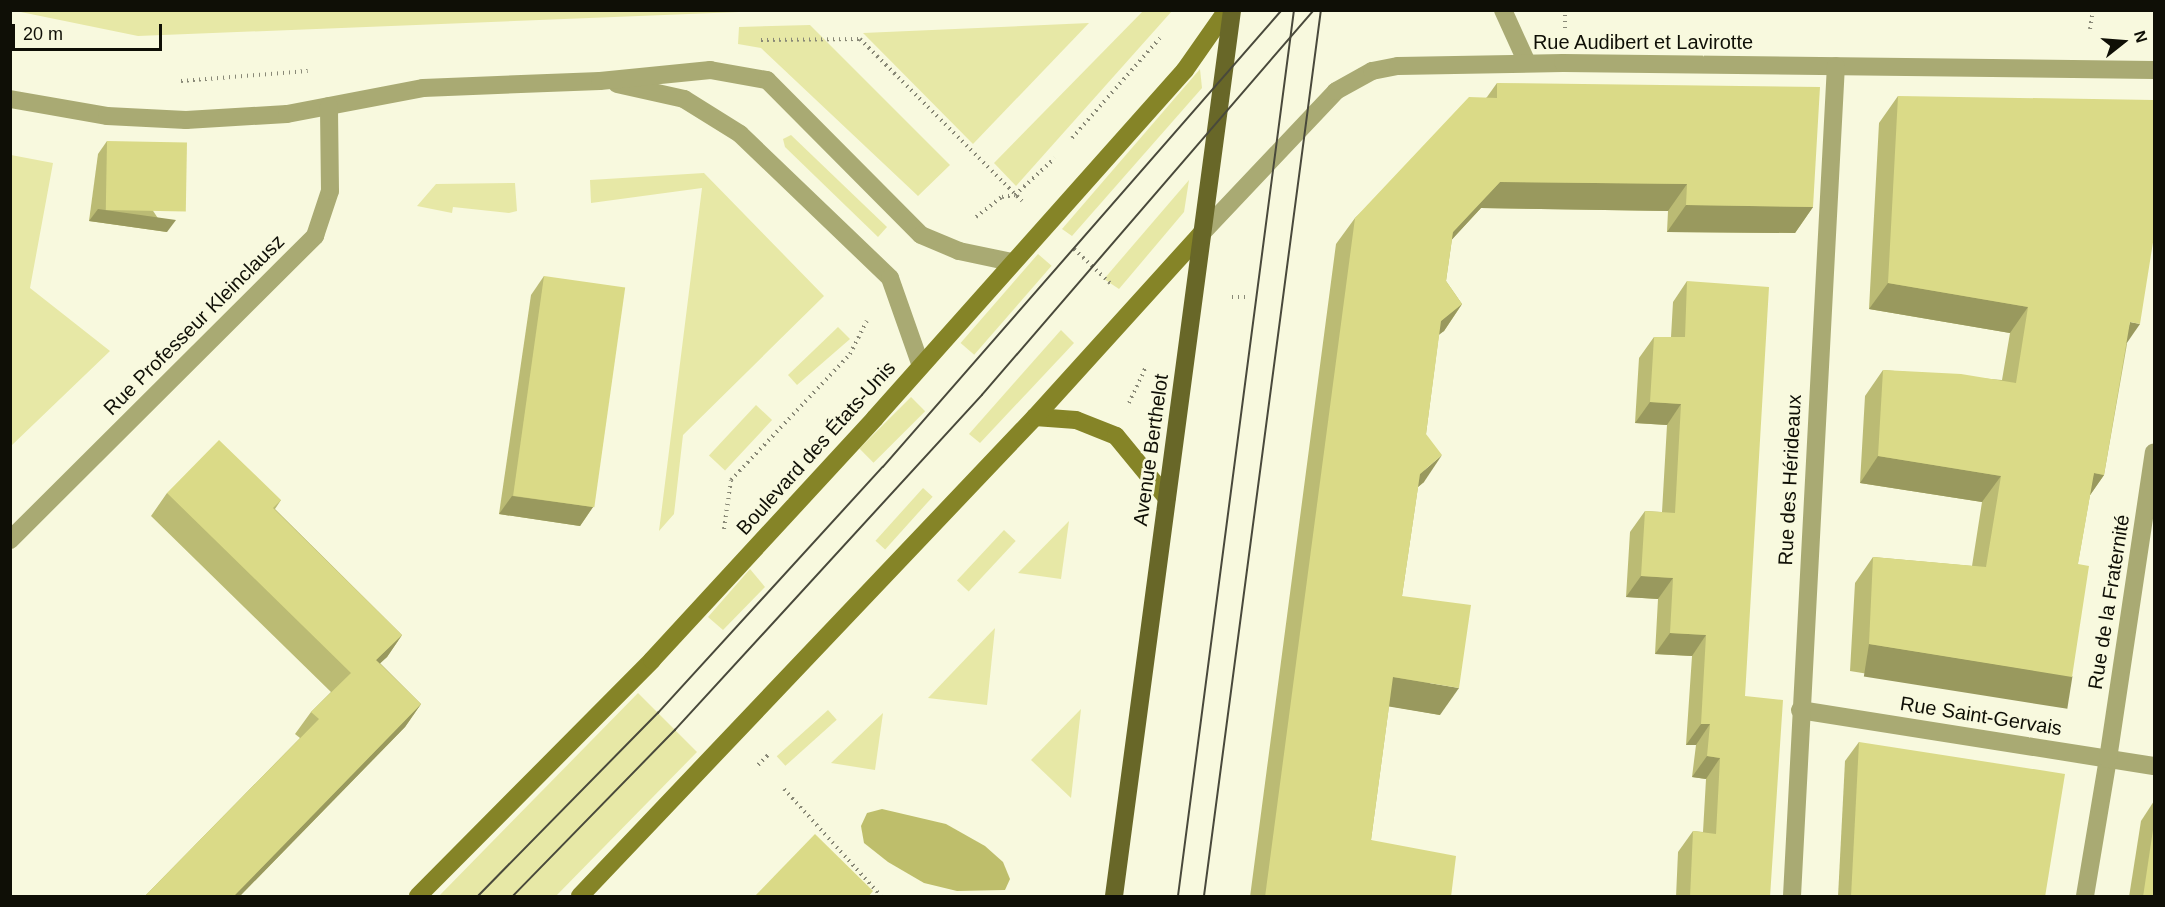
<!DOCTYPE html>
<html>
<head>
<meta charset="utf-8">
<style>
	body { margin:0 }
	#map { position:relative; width:2165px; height:907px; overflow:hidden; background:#f8f9de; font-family:Helvetica,sans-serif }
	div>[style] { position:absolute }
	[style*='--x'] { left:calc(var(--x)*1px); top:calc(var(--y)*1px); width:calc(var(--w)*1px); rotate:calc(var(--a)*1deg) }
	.green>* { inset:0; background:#e7e8a6; transform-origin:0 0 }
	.water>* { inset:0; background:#bebe6b }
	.path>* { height:4px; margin-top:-2px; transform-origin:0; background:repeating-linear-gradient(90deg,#898977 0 1.5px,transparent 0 6px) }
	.pedestrian>* { height:18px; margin:-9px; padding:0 9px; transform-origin:9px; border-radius:9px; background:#a9aa73 }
	.minor>* { height:18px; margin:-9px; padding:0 9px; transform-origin:9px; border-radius:9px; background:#a9aa73 }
	.secondary>* { height:18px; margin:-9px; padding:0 9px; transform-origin:9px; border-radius:9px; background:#858427 }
	.primary>* { height:18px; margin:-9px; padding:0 9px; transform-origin:9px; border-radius:9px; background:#686728 }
	.tram>* { height:1.5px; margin:-0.75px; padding:0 0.75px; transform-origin:0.75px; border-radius:0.75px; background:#49493b }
	.wall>* { inset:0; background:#bbbb74 }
	.shaded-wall>* { inset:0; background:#99995e; transform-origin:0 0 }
	.building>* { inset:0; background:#dada87; transform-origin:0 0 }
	span { translate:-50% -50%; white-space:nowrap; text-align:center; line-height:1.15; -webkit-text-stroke:5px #f8f9de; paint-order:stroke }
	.street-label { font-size:20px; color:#0f0f06 }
	.frame { position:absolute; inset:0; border:12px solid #0f0f06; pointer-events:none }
	.north { position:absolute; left:2093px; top:12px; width:60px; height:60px; -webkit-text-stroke:4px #f8f9de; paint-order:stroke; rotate:73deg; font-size:16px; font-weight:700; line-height:24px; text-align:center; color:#0f0f06 }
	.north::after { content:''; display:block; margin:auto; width:21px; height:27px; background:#0f0f06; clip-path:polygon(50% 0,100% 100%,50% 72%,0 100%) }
	.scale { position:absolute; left:12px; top:24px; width:150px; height:27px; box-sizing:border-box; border:3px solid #0f0f06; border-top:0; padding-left:8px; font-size:18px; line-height:21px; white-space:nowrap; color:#0f0f06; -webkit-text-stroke:4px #f8f9de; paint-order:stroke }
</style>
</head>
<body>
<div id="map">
	<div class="green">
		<div style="clip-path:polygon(11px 10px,766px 10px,766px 11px,138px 36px)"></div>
		<div style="clip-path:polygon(1144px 10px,1172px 11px,1016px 186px,994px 163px)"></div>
		<div style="clip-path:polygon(1089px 23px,973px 144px,863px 33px)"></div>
		<div style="clip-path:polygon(810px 25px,950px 165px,918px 196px,761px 48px,738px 44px,739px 27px)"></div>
		<div style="clip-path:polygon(1200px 69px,1202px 88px,1072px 236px,1062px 229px)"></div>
		<div style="clip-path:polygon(791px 135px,887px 227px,878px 237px,785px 147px,783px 139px)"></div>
		<div style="clip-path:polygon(11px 155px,53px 163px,30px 288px,110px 351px,11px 446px)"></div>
		<div style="clip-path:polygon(704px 173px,824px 296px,683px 435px,674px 514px,659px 531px,702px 188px,591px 203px,590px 180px)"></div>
		<div style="clip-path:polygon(1189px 180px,1184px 212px,1119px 289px,1104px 279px)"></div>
		<div style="clip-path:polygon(515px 183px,517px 211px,509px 213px,453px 207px,452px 213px,417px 206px,436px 184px)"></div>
		<div style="left:1038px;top:254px;width:18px;height:118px;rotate:41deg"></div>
		<div style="clip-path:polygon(838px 327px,850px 339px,797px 385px,788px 375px)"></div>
		<div style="clip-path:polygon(1061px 330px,1074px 343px,980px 443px,969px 434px)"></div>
		<div style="left:911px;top:397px;width:20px;height:73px;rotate:45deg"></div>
		<div style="left:756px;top:405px;width:22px;height:69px;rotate:43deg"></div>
		<div style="left:923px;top:488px;width:13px;height:71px;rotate:42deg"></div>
		<div style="clip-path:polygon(1069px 521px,1061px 579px,1018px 573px)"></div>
		<div style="left:1004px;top:530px;width:16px;height:69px;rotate:43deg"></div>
		<div style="clip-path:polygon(750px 569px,765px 587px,723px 630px,708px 617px)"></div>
		<div style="clip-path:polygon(995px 628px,987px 705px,928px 698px)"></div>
		<div style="clip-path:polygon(638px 693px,697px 752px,556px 896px,439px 896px)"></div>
		<div style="clip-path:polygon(1081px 709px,1071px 798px,1031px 760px)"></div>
		<div style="left:828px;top:710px;width:13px;height:69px;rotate:48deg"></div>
		<div style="clip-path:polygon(883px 713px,875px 770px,831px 763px)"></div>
	</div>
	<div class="water">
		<div style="clip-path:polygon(882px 809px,946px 824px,985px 846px,1003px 862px,1010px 879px,1005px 890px,957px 891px,924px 883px,888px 862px,864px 843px,861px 826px,867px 813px)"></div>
	</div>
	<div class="path">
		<div style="--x:1565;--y:28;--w:18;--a:-90"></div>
		<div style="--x:2090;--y:29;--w:19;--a:-81"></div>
		<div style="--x:761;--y:40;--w:99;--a:-0.6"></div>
		<div style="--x:860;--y:39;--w:229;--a:45"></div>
		<div style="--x:181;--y:81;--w:127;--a:-4.5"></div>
		<div style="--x:1072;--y:138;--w:133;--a:-48.7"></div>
		<div style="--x:976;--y:217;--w:33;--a:-38"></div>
		<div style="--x:1002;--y:197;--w:13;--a:-9"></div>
		<div style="--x:1015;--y:195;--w:54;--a:-42.8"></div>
		<div style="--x:1074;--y:249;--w:50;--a:43.4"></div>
		<div style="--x:1232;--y:297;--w:15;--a:0"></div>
		<div style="--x:1129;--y:403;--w:40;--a:-65"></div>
		<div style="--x:724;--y:529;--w:49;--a:-81.9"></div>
		<div style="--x:731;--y:480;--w:173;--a:-46.6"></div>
		<div style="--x:850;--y:354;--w:37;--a:-63"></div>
		<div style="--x:758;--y:765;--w:17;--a:-45"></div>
		<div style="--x:784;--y:789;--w:144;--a:47.8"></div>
	</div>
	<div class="pedestrian">
		<div style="--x:2085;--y:896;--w:139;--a:-80.5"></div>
	</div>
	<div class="minor">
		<div style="--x:1503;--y:10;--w:58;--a:65.6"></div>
		<div style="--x:617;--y:84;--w:69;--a:12.6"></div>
		<div style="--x:684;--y:99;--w:66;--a:32"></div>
		<div style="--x:740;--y:134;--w:208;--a:43.8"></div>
		<div style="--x:890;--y:278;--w:93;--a:70.6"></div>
		<div style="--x:10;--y:99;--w:98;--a:9.9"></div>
		<div style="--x:107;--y:116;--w:79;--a:2.9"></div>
		<div style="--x:186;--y:120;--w:101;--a:-3.4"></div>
		<div style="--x:287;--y:114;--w:138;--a:-10.8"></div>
		<div style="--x:423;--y:88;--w:177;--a:-2.3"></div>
		<div style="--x:600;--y:81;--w:111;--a:-5.7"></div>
		<div style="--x:710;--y:70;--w:58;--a:10"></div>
		<div style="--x:767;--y:80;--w:218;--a:45.2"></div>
		<div style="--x:921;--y:235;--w:41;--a:22.8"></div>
		<div style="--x:959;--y:251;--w:53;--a:11.9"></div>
		<div style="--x:1200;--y:235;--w:198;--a:-46.6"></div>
		<div style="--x:1336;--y:91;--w:41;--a:-29.1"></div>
		<div style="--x:1372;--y:71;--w:26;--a:-11"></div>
		<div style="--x:1398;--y:66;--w:165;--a:-1"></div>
		<div style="--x:1563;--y:63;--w:591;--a:0.68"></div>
		<div style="--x:10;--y:540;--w:431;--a:-44.9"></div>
		<div style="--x:315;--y:236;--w:47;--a:-71.6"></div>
		<div style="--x:330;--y:191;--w:85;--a:-90.7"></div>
		<div style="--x:1800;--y:710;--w:358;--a:9"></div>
		<div style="--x:2108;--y:759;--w:310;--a:-81.5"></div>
		<div style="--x:1792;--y:896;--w:831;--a:-86.97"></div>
	</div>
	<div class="secondary">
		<div style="--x:1035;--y:417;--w:41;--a:4.2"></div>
		<div style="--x:1076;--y:420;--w:43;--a:21.8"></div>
		<div style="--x:1116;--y:436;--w:80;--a:50.6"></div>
		<div style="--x:418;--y:896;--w:332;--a:-45.2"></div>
		<div style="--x:652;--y:660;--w:329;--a:-47.3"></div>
		<div style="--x:875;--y:418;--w:466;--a:-48.3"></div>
		<div style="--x:1185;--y:70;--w:73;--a:-55"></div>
		<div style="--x:580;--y:896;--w:661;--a:-46.47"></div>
		<div style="--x:1035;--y:417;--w:246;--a:-47.8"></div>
	</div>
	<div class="primary">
		<div style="--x:1114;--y:896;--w:894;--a:-82.41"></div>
	</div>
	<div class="tram">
		<div style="--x:478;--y:896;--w:257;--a:-45.5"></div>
		<div style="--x:658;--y:713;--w:333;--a:-47.6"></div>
		<div style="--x:883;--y:467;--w:607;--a:-48.88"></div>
		<div style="--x:513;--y:896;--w:232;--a:-45.7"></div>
		<div style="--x:675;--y:730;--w:454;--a:-47.5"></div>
		<div style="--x:982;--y:395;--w:508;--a:-49.23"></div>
		<div style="--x:1178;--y:896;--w:894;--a:-82.54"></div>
		<div style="--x:1204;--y:896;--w:894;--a:-82.48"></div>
	</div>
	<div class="wall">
		<div style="clip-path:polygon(1497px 83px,1813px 207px,1795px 233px,1667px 232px,1668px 211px,1481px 208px,1452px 239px,1446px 281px,1462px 304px,1444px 331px,1439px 334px,1426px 434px,1424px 482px,1418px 487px,1402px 596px,1440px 715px,1389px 706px,1371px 840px,1451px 897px,1250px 897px,1336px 244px,1355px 218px,1487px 97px)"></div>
		<div style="clip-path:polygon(1898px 96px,2127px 344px,2104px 475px,2090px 495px,2053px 704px,1850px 671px,1855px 583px,1873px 557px,1972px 566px,1982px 502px,1860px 483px,1865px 396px,1883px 370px,2002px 380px,2010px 333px,1869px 309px,1879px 123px)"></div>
		<div style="clip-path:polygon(107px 141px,167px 232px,89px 221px,98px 154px)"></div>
		<div style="clip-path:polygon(544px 276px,593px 507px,580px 526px,499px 514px,531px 295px)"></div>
		<div style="clip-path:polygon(1687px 281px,1745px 696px,1770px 897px,1676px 897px,1678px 852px,1693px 831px,1703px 832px,1706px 779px,1692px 777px,1696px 745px,1686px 745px,1692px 656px,1655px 654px,1658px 599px,1626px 597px,1630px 532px,1645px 511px,1662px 512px,1667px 425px,1635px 423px,1639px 358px,1654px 337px,1671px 337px,1673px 302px)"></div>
		<div style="clip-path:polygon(167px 493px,281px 500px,275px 509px,402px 635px,387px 657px,380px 663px,421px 704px,405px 727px,239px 897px,144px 897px,300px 738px,295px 734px,311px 712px,331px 692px,151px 516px)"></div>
		<div style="clip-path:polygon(1859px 742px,2045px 897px,1838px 897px,1845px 761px)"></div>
		<div style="clip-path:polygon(2154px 801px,2154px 897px,2129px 897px,2141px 821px)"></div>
	</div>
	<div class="shaded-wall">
		<div style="clip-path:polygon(1500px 182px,1687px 184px,1668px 211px,1481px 208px,1435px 258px,1453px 232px)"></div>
		<div style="clip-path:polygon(1686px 205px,1813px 207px,1795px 233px,1667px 232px)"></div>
		<div style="clip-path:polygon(98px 209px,176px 220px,167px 232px,89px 221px)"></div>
		<div style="clip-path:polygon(1888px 283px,2028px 307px,2010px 333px,1869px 309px)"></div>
		<div style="clip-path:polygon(1462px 304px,1444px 331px,1423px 347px,1441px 321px)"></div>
		<div style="clip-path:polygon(2130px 322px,2140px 324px,2122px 350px)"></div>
		<div style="clip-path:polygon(1650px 402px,1681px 404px,1667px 425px,1635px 423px)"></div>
		<div style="clip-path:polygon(1442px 455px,1424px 482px,1402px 500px,1420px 474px)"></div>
		<div style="clip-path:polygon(1878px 456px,2001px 476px,1982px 502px,1860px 483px)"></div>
		<div style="clip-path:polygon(2094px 473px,2104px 475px,2086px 501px)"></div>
		<div style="clip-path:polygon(512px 496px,593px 507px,580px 526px,499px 514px)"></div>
		<div style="clip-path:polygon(1641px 576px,1673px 578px,1658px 599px,1626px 597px)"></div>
		<div style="clip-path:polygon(1670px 633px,1706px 635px,1692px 656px,1655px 654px)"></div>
		<div style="clip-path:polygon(402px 635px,387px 657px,360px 682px,376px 660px)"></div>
		<div style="left:1869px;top:644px;width:206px;height:33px;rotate:9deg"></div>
		<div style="clip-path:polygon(1393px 677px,1459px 688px,1440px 715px,1374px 704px)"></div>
		<div style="clip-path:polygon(421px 704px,405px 727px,239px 897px,233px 897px)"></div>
		<div style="clip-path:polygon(1701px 724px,1710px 724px,1696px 745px,1686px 745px)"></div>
		<div style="clip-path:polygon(1707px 756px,1720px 758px,1706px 779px,1692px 777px)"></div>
	</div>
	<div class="building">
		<div style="clip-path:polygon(1497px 83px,1820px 87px,1813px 207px,1686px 205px,1687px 184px,1500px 182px,1453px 232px,1446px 281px,1462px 304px,1441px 321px,1426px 434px,1442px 455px,1420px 474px,1402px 596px,1471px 605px,1459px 688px,1393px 677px,1371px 840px,1456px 856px,1451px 897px,1265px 897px,1355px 218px,1469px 97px,1497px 98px)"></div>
		<div style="clip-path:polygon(1898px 96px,2154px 100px,2154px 236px,2140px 324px,2130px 322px,2104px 475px,2094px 473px,2078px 564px,2089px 566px,2072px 677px,1869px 644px,1873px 557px,1986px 567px,2001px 476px,1878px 456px,1883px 370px,1961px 374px,2016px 383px,2028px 307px,1888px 283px)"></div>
		<div style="left:107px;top:141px;width:80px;height:69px;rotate:1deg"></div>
		<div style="left:544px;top:276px;width:82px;height:222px;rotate:8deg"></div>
		<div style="clip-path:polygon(1687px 281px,1769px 287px,1745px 696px,1783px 700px,1770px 897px,1690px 897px,1693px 831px,1716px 834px,1720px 758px,1707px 756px,1710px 724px,1701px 724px,1706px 635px,1670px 633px,1673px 578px,1641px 576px,1645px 511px,1675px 513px,1681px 404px,1650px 402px,1654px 337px,1685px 337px)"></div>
		<div style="clip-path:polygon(219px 440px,281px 500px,273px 508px,402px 635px,376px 660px,421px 704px,233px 897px,144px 897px,319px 719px,311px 712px,351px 673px,167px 493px)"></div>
		<div style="clip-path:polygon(1859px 742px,2065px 774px,2045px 897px,1851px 897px)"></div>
		<div style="clip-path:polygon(2154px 823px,2154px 897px,2143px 897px)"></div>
		<div style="clip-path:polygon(815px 834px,873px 891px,868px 897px,754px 897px)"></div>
	</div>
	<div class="street-label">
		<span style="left:1643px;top:42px">Rue Audibert et Lavirotte</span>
		<span style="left:194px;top:325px;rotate:-45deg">Rue Professeur Kleinclausz</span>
		<span style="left:816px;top:448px;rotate:-48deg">Boulevard des États-Unis</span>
		<span style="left:1151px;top:450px;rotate:-82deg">Avenue Berthelot</span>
		<span style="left:1790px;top:480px;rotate:-87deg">Rue des Hérideaux</span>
		<span style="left:2109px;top:602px;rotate:-81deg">Rue de la Fraternité</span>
		<span style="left:1981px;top:716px;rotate:9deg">Rue Saint-Gervais</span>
	</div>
	<div class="frame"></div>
	<div class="north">N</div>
	<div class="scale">20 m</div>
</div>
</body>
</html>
